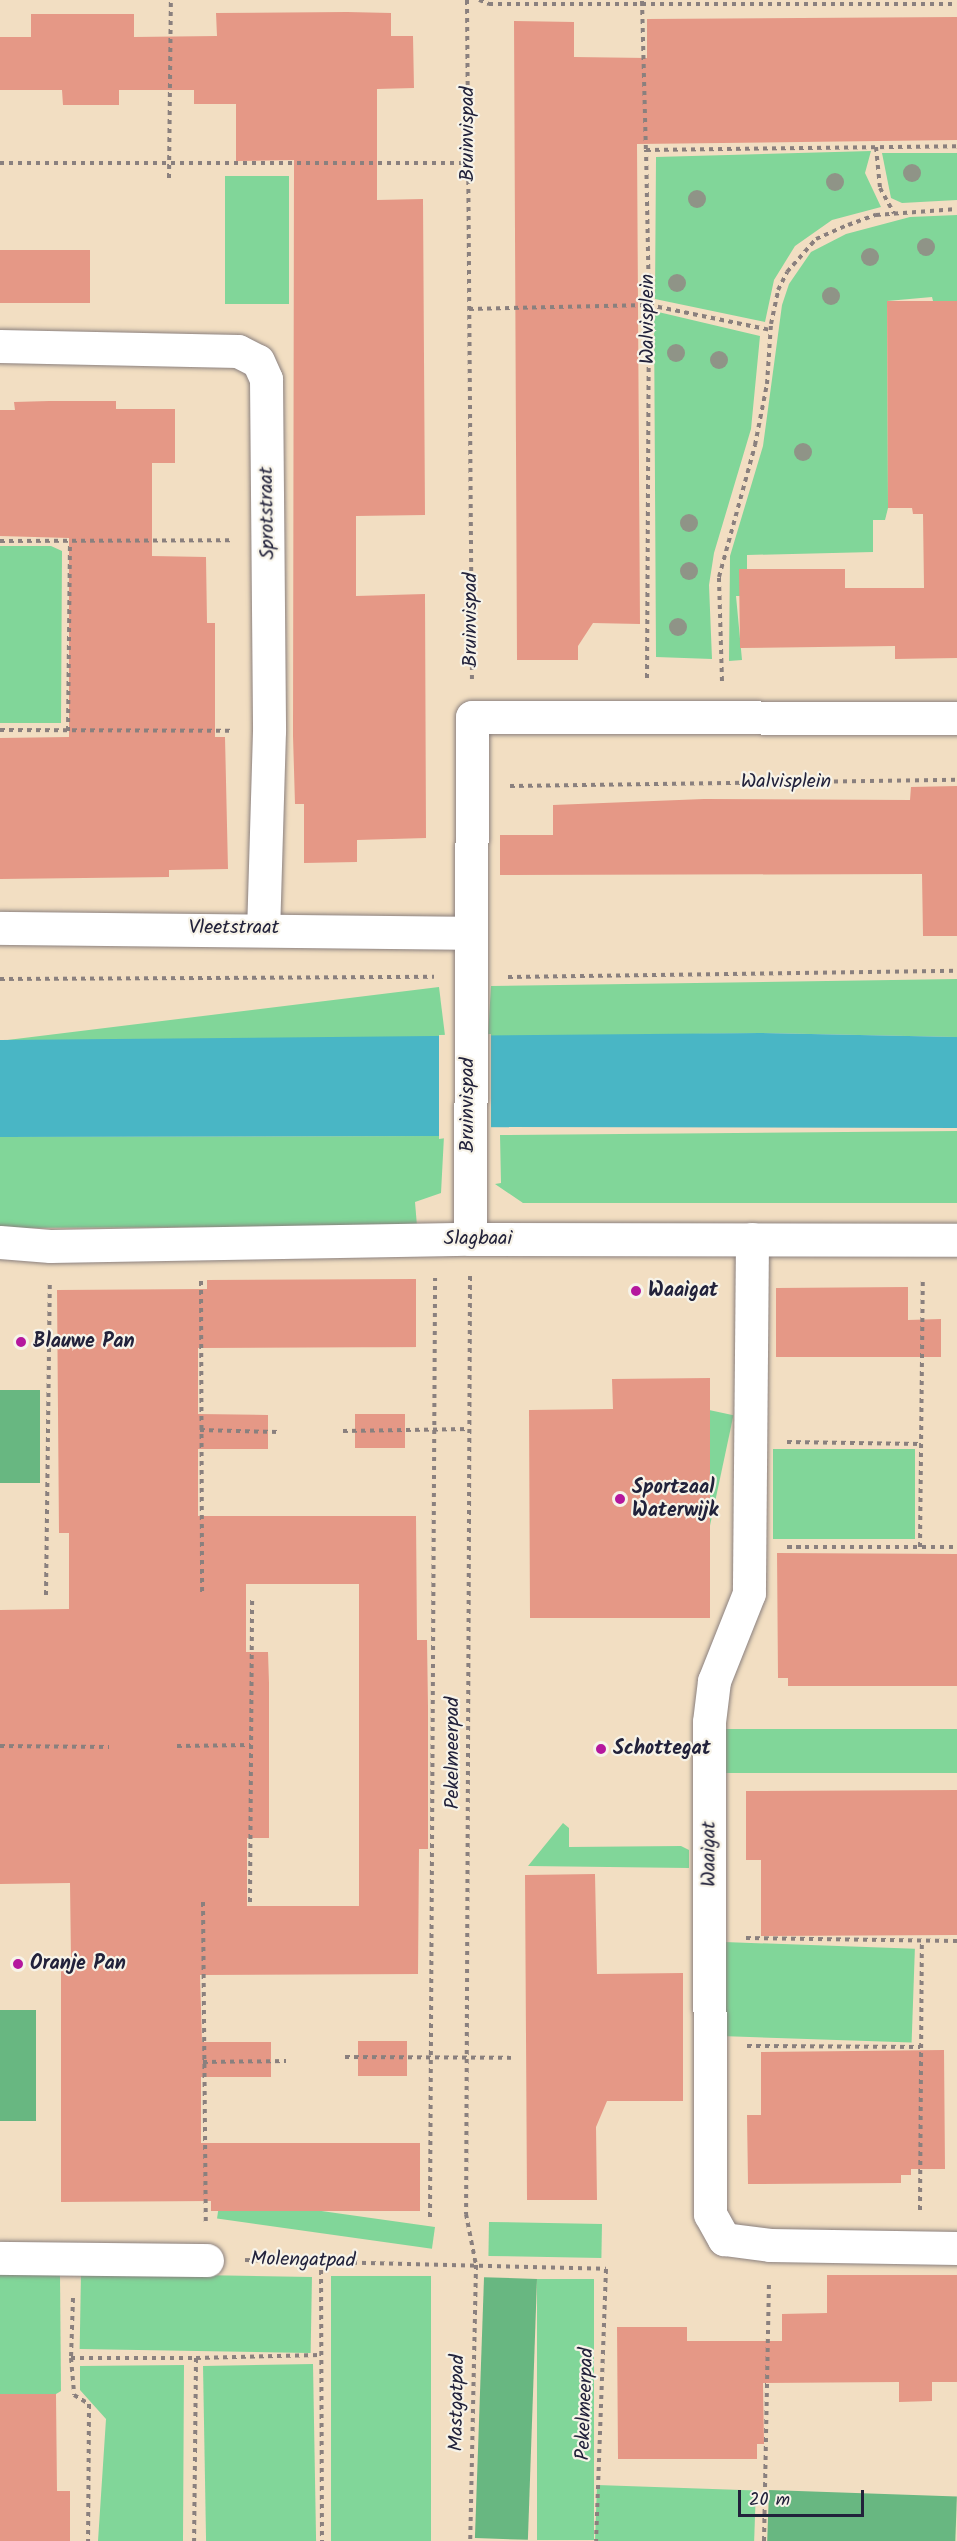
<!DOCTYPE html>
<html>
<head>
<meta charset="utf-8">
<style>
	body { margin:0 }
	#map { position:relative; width:957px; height:2541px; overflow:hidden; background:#f2dec2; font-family:Kalam,sans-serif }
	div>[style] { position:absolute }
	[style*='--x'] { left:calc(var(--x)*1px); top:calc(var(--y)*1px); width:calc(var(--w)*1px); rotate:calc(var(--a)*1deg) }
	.green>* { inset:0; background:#81d699; transform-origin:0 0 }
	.forest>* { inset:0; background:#68b781; transform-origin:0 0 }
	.water>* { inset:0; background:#49b6c5 }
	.pier>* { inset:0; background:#f2dec2 }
	.building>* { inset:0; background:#e59886; transform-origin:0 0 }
	.path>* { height:4px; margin-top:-2px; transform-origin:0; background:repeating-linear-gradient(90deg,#8a807e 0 4.5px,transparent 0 9px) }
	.roads { filter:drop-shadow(0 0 2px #8a807e) drop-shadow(0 0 2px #8a807e) }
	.minor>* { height:33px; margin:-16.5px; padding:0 16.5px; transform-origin:16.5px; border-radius:16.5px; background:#fff }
	.trees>* { width:18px; height:18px; margin:-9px; border-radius:50%; background:#8f9487 }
	.dots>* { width:16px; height:16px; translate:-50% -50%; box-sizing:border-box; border:3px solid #f7f3e8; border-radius:50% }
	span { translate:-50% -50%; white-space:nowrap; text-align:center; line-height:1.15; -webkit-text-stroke:4.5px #f7f3e8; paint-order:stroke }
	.street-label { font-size:20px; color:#22223b }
	.poi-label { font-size:20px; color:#22223b; font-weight:700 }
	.left { translate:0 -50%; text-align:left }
	.scale { position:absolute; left:738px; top:2490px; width:126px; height:27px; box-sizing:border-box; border:3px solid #22223b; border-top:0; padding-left:8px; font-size:18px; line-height:21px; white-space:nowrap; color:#22223b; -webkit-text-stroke:4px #f7f3e8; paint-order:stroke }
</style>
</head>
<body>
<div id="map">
	<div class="green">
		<div style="clip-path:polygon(871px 151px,865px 173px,881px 207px,832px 220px,795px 246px,774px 280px,765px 322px,655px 299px,656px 157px)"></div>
		<div style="clip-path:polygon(882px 153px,957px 153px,957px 200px,902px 203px,891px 198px)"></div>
		<div style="left:225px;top:176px;width:64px;height:128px"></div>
		<div style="clip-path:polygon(957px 215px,957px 301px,933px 301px,932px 297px,887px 301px,888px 508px,885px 520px,873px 520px,873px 552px,747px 555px,747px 569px,740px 596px,736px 596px,742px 660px,729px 661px,730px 556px,763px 446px,782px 305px,789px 284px,811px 252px,846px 234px,910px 217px)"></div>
		<div style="clip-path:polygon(654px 311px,760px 336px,751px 429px,714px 553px,709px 585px,712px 659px,656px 657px)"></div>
		<div style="clip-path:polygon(0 546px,51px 546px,62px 551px,61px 723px,0 723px)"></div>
		<div style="clip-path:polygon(957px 979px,957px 1037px,759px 1033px,488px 1037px,491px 986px)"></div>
		<div style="left:439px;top:987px;width:51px;height:439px;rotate:83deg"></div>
		<div style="clip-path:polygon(957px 1131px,957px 1203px,523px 1203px,495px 1184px,501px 1183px,500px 1135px)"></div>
		<div style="clip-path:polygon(444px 1136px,441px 1193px,415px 1202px,417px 1226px,0 1228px,0 1137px)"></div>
		<div style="left:709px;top:1410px;width:25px;height:173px;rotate:12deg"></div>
		<div style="left:773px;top:1449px;width:142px;height:90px"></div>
		<div style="left:719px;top:1729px;width:238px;height:44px"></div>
		<div style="clip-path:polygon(563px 1823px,569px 1828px,569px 1847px,681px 1846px,689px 1850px,689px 1868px,528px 1866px)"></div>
		<div style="left:724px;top:1942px;width:191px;height:94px;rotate:2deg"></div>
		<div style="left:489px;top:2222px;width:113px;height:34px;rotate:1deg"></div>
		<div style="left:435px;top:2227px;width:22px;height:217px;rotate:98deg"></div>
		<div style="left:81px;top:2273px;width:231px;height:76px;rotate:1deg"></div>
		<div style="clip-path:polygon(0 2274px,60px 2274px,61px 2391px,56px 2394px,0 2394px)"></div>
		<div style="left:331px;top:2276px;width:100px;height:265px"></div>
		<div style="left:537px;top:2279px;width:57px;height:261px"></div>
		<div style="left:313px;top:2364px;width:177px;height:110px;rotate:89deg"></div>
		<div style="clip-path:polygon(184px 2365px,183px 2541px,98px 2541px,106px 2419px,80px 2390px,80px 2366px)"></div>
		<div style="left:597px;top:2485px;width:159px;height:56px;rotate:2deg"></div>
	</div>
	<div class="forest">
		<div style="left:0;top:1390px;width:40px;height:93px"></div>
		<div style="left:0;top:2010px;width:36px;height:111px"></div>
		<div style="left:537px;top:2279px;width:261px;height:53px;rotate:92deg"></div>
		<div style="left:769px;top:2490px;width:188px;height:51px;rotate:2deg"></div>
	</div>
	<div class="water">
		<div style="clip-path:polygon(759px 1033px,957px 1037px,957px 1128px,445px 1127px,444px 1136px,0 1137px,0 1040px)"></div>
	</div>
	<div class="pier">
		<div style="clip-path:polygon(491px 1034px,491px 1130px,448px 1130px,446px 1138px,439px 1139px,439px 1035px)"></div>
	</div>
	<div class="building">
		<div style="clip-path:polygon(347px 12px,391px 13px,391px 36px,413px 36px,414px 88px,377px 89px,377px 200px,423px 199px,425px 515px,356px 516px,356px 596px,425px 594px,426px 838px,357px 840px,357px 862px,304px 863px,304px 804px,295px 804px,293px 736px,294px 160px,236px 161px,236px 104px,194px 104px,194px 90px,119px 90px,119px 105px,63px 105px,62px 90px,0 90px,0 37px,31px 37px,31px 14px,134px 14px,134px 37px,217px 36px,216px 13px)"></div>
		<div style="clip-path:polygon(957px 17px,957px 140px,637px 144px,640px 624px,593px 623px,578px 646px,578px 660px,517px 660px,514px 21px,574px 22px,574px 57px,647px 58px,647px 19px)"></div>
		<div style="left:0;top:250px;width:90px;height:53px"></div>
		<div style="clip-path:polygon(887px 301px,957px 301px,957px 658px,895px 659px,895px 646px,740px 648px,739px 569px,845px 569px,845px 588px,924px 588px,923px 514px,913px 514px,912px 508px,888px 508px)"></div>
		<div style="clip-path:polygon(49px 401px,116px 401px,116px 409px,175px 409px,175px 463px,152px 463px,152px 556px,206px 557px,207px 623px,215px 623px,215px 737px,225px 737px,228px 869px,169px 870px,169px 877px,0 879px,0 738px,69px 737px,69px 538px,0 536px,0 410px,15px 410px,14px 402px)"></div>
		<div style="clip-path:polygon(957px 786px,957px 936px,923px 936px,922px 874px,500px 875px,500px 835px,553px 835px,553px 805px,704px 799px,910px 800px,911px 787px)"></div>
		<div style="clip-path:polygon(evenodd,416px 1279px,416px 1347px,198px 1348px,198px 1414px,268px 1415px,268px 1449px,198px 1449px,198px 1516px,416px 1516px,417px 1640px,427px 1640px,428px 1707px,428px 1849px,419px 1849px,418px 1974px,200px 1975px,202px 2042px,271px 2042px,271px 2077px,201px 2077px,201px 2143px,420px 2143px,420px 2211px,211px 2211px,211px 2201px,61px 2202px,61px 1959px,71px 1959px,70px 1883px,0 1884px,0 1610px,69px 1609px,69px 1533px,59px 1533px,57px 1290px,207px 1289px,207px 1280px,416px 1279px,246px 1584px,359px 1584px,359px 1906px,247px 1906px,247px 1838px,269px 1838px,269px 1683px,268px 1652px,246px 1652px,246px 1584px)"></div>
		<div style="clip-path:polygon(908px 1287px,908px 1320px,941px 1319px,941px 1357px,776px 1357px,776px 1288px)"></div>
		<div style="clip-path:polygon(710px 1378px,710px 1618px,530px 1618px,529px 1410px,613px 1409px,612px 1379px)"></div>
		<div style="left:355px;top:1414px;width:50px;height:34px"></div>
		<div style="clip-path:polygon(777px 1553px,957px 1554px,957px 1686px,788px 1686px,788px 1678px,778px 1678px)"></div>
		<div style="clip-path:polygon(957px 1790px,957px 1935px,761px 1936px,761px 1860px,746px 1860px,746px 1791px)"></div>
		<div style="clip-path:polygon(595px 1874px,597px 1974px,683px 1973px,683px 2101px,607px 2101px,596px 2127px,597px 2200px,527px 2200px,525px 1875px)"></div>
		<div style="left:358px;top:2041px;width:49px;height:35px"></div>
		<div style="clip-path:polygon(944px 2050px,945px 2169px,911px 2169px,911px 2175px,901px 2175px,901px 2183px,748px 2184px,747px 2115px,761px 2115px,761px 2052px)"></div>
		<div style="clip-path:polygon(827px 2275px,957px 2275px,957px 2382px,932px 2382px,932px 2401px,899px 2402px,899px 2382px,763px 2383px,764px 2444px,757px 2444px,757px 2459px,618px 2459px,617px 2327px,687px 2327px,687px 2341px,782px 2341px,782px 2314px,827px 2313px)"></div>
		<div style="clip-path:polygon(0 2394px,56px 2394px,57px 2491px,70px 2491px,70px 2541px,0 2541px)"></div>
	</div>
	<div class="path">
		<div style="--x:467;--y:0;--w:680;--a:89.58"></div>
		<div style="--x:479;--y:0;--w:11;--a:22"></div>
		<div style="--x:489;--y:4;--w:468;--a:0"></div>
		<div style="--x:642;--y:1;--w:149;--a:88.5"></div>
		<div style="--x:876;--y:147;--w:41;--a:84.4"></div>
		<div style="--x:880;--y:188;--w:29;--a:61"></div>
		<div style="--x:0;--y:163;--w:468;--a:0"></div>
		<div style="--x:169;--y:178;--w:178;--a:-89.4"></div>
		<div style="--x:469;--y:309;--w:180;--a:-1.3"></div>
		<div style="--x:649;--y:305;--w:125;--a:11.6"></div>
		<div style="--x:0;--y:541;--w:230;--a:-0.2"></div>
		<div style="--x:647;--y:678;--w:373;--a:-89.7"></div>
		<div style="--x:649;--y:305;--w:155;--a:-91.1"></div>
		<div style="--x:646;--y:150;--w:311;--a:-0.7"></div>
		<div style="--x:722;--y:681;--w:104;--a:-91.7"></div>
		<div style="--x:719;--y:577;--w:137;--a:-74.7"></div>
		<div style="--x:755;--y:445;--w:62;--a:-78.9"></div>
		<div style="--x:767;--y:384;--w:60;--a:-86.2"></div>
		<div style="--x:771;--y:324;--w:35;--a:-78"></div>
		<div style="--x:778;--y:290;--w:20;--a:-63"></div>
		<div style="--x:787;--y:272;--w:44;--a:-48.7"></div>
		<div style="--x:816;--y:239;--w:35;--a:-24"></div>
		<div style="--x:848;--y:225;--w:30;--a:-20"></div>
		<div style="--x:876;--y:215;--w:81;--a:-4.2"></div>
		<div style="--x:0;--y:730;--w:230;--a:0.2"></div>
		<div style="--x:68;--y:731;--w:189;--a:-89.4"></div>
		<div style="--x:510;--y:786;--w:447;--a:-0.8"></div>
		<div style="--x:508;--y:977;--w:449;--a:-0.8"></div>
		<div style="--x:0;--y:979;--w:434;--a:-0.3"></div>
		<div style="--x:470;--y:1276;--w:938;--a:90.24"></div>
		<div style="--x:466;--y:2214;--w:52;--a:78.9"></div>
		<div style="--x:476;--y:2265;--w:276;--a:91.2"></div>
		<div style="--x:201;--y:1281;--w:314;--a:89.8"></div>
		<div style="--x:200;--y:1430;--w:79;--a:1.5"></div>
		<div style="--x:343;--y:1431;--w:126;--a:-0.9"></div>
		<div style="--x:787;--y:1442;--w:134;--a:0.9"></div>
		<div style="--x:787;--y:1547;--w:170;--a:0"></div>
		<div style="--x:920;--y:1547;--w:269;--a:-89.4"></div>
		<div style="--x:46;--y:1595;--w:312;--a:-89.3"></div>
		<div style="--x:0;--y:1746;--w:109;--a:0.5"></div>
		<div style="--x:177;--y:1746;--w:73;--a:-0.8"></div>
		<div style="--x:203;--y:1902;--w:320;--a:89.5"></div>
		<div style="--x:250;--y:1902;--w:305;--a:-89.6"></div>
		<div style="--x:746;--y:1938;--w:211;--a:0.8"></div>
		<div style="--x:747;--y:2046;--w:173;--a:0.3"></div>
		<div style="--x:345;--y:2057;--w:166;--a:0.3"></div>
		<div style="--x:203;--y:2062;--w:83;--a:-0.7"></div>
		<div style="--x:920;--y:2210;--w:269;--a:-89.6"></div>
		<div style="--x:430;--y:2217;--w:939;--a:-89.69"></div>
		<div style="--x:245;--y:2260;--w:361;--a:1.4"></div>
		<div style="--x:606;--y:2269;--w:272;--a:92.1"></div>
		<div style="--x:321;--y:2261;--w:280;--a:89.8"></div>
		<div style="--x:73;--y:2298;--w:60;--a:91.9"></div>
		<div style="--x:71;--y:2358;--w:125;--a:0"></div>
		<div style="--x:196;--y:2358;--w:183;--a:90.6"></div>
		<div style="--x:71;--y:2358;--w:37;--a:85"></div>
		<div style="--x:74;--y:2395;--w:17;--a:31"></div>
		<div style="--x:89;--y:2404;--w:137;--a:90.4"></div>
		<div style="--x:196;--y:2358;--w:124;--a:-1.4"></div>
		<div style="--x:764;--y:2541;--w:257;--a:-88.9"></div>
	</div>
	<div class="roads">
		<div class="minor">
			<div style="--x:0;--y:346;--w:238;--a:1.2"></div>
			<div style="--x:238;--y:351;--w:22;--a:27"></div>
			<div style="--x:258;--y:361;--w:20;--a:66"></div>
			<div style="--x:266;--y:379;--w:352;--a:89.5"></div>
			<div style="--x:269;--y:731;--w:197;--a:91.7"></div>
			<div style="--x:0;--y:928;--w:468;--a:0.6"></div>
			<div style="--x:470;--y:1239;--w:522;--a:-89.78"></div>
			<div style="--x:472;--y:717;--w:485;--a:0.1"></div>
			<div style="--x:752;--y:1239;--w:354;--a:90.5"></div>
			<div style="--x:749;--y:1593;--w:95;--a:111.7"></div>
			<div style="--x:714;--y:1681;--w:41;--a:97"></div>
			<div style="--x:709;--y:1722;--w:492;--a:89.9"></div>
			<div style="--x:710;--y:2214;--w:29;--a:61"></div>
			<div style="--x:724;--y:2239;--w:46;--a:7.4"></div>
			<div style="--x:770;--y:2245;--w:187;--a:0.9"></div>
			<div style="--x:0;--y:1242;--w:50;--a:4.6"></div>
			<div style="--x:50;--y:1246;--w:420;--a:-1"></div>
			<div style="--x:470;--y:1239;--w:487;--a:0.1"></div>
			<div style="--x:0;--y:2258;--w:207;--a:0.6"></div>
		</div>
	</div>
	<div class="trees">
		<div style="left:912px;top:173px"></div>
		<div style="left:835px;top:182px"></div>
		<div style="left:697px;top:199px"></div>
		<div style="left:926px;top:247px"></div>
		<div style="left:870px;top:257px"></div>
		<div style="left:677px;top:283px"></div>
		<div style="left:831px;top:296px"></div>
		<div style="left:676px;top:353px"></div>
		<div style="left:719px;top:360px"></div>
		<div style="left:803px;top:452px"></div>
		<div style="left:689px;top:523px"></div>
		<div style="left:689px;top:571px"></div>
		<div style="left:678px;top:627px"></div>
	</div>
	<div class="dots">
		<div style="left:636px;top:1291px;background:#b5179e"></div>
		<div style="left:21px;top:1342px;background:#b5179e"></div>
		<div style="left:620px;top:1499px;background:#b5179e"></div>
		<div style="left:601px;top:1749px;background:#b5179e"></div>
		<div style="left:18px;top:1964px;background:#b5179e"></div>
	</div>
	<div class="street-label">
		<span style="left:468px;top:134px;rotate:-90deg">Bruinvispad</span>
		<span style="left:648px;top:319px;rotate:-90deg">Walvisplein</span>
		<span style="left:268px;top:513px;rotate:-91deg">Sprotstraat</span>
		<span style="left:471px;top:620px;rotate:-90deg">Bruinvispad</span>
		<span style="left:786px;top:782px">Walvisplein</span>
		<span style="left:234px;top:928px">Vleetstraat</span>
		<span style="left:468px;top:1105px;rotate:-90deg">Bruinvispad</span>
		<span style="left:478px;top:1239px">Slagbaai</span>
		<span style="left:453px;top:1753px;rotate:-90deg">Pekelmeerpad</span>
		<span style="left:710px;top:1854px;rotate:-90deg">Waaigat</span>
		<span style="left:303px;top:2261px;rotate:1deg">Molengatpad</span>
		<span style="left:458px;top:2403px;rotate:-89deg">Mastgatpad</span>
		<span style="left:586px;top:2404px;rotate:-88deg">Pekelmeerpad</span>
	</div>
	<div class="poi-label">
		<span class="left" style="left:648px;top:1291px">Waaigat</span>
		<span class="left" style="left:33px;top:1342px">Blauwe Pan</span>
		<span class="left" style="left:632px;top:1500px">Sportzaal<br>Waterwijk</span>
		<span class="left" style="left:613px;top:1749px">Schottegat</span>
		<span class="left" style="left:30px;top:1964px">Oranje Pan</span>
	</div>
	<div class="scale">20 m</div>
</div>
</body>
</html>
